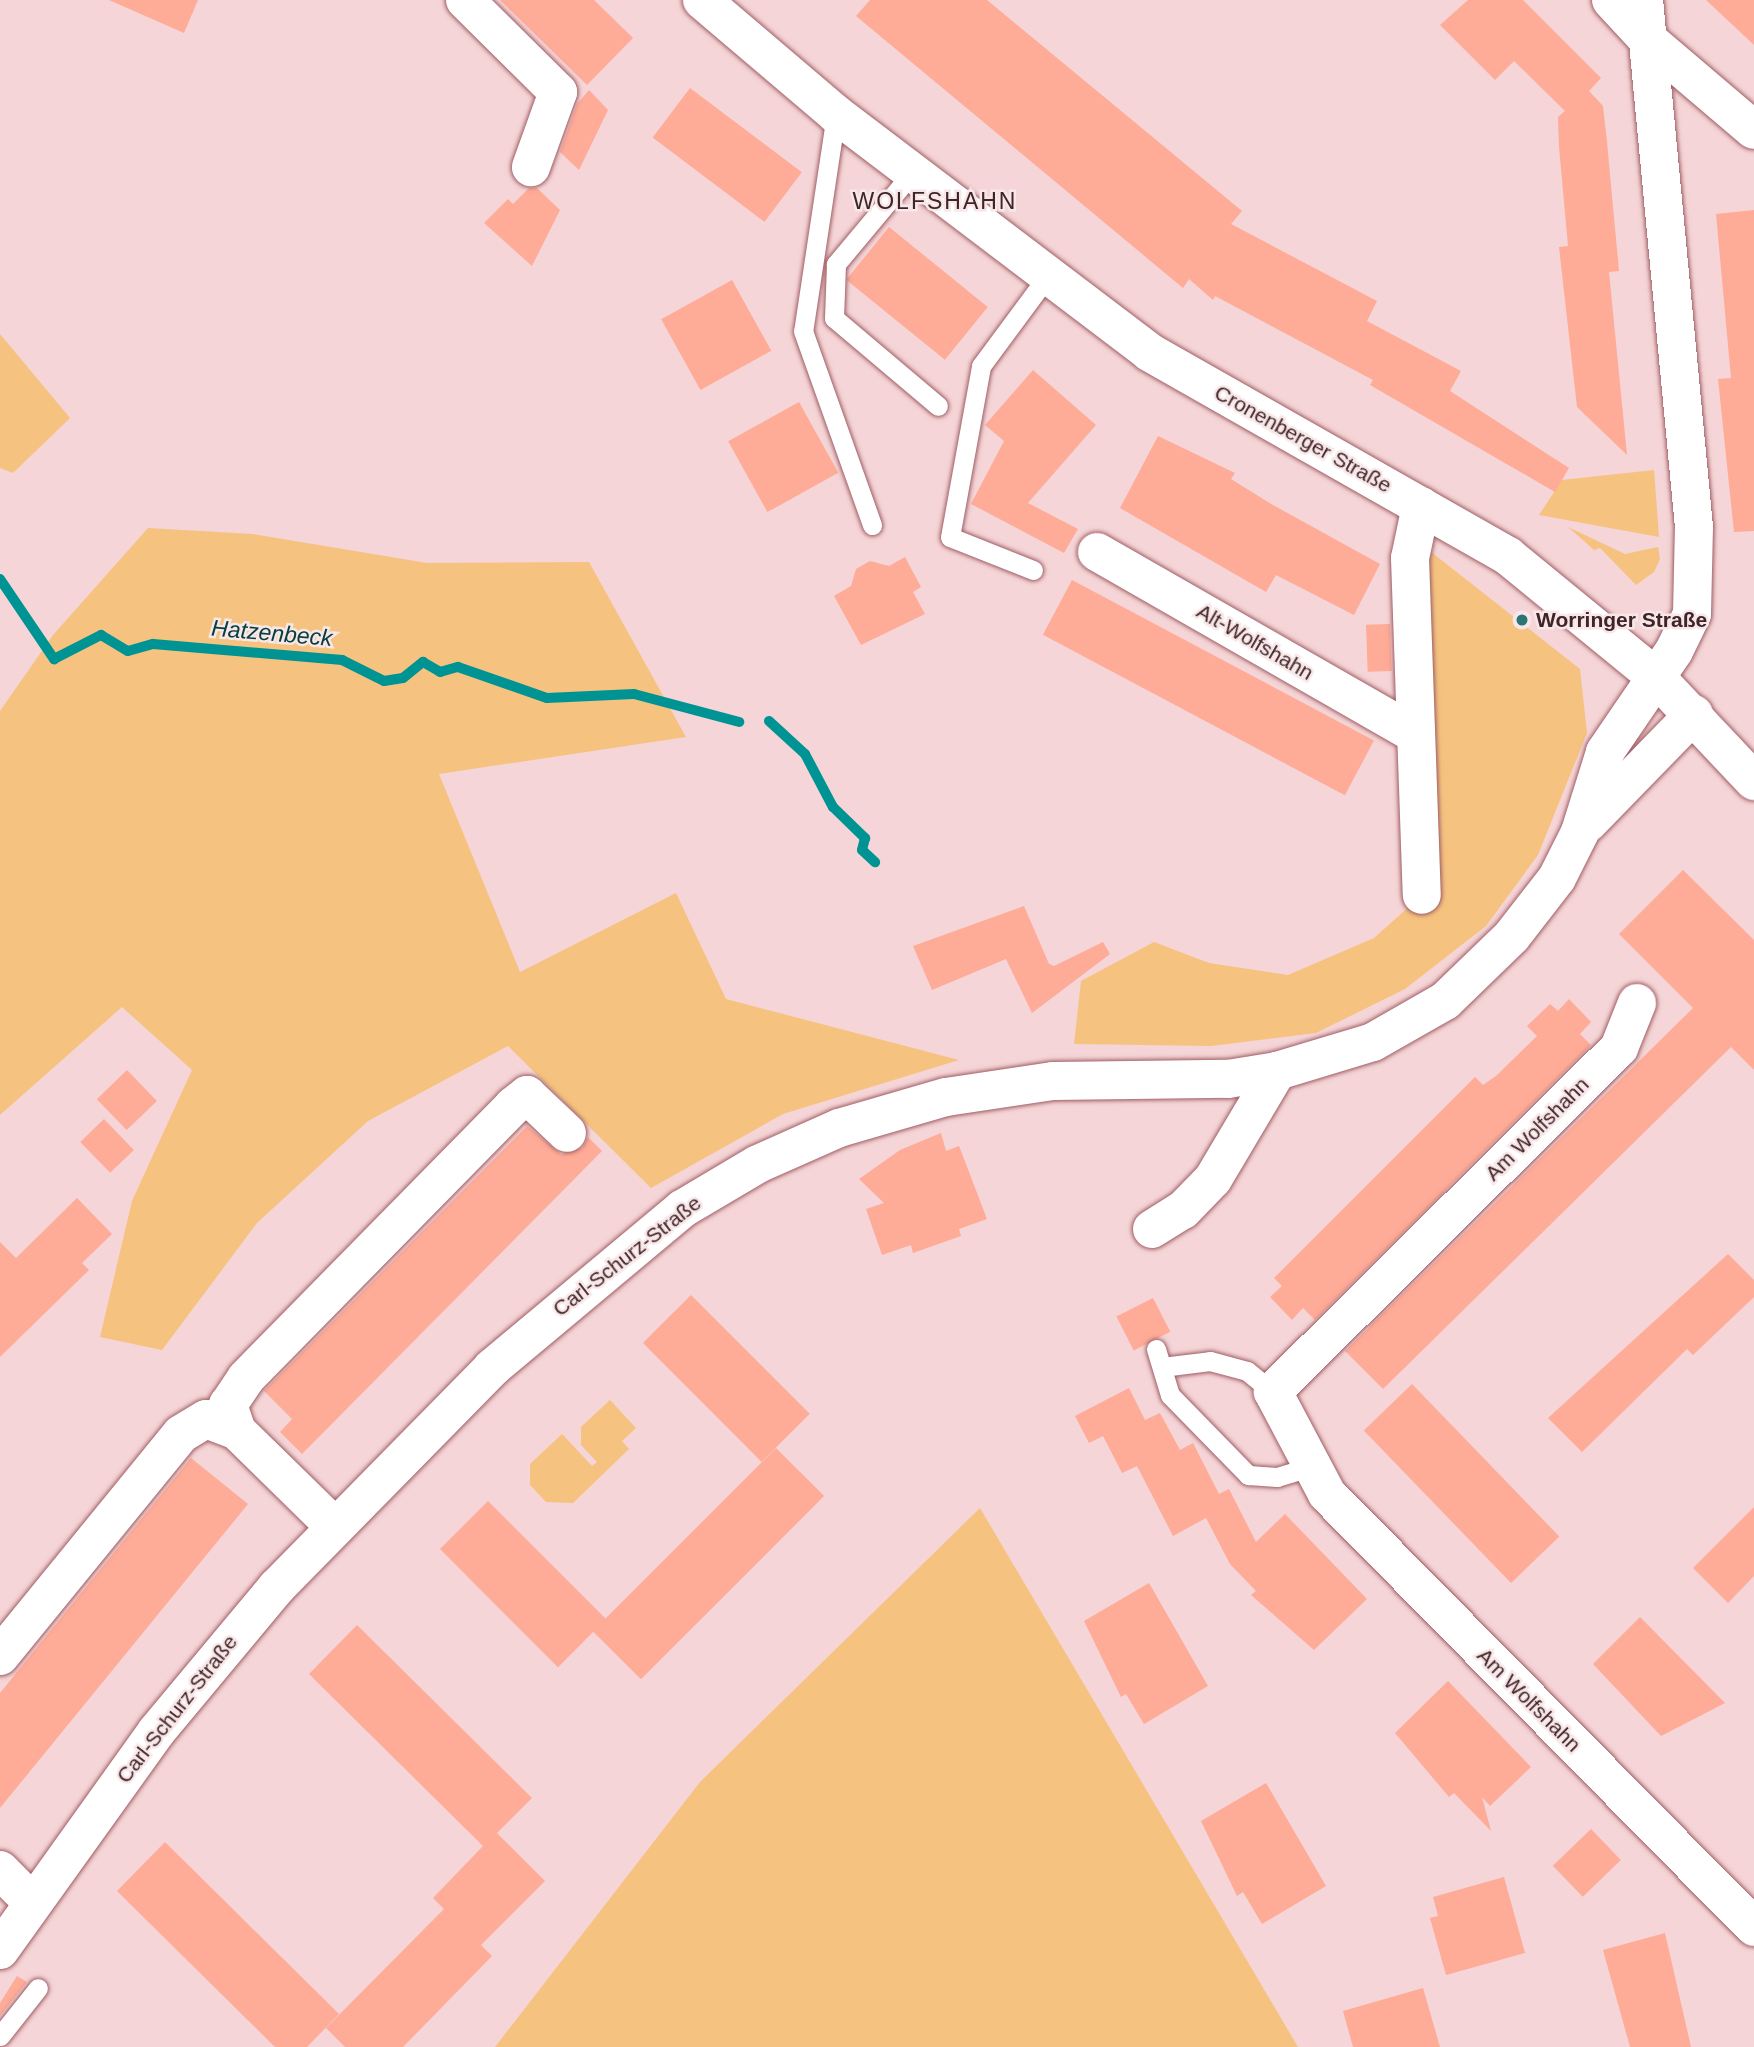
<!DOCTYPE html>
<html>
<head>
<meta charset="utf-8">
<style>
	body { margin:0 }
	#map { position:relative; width:1754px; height:2047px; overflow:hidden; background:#f5d5d7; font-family:Helvetica,sans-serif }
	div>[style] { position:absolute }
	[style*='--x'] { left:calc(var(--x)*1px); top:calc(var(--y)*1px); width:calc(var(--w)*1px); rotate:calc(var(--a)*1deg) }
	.green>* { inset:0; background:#f5c37f }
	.stream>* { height:10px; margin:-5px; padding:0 5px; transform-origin:5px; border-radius:5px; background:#009393 }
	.building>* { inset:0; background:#feab97; transform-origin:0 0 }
	.roads { filter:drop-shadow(0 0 2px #a05d64) drop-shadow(0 0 2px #a05d64) }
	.service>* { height:19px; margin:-9.5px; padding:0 9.5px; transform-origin:9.5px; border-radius:9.5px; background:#fff }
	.minor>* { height:38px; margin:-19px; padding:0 19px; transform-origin:19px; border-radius:19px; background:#fff }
	.secondary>* { height:38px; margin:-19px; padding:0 19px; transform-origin:19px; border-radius:19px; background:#fff }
	.dots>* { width:19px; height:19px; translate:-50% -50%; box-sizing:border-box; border:4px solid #f7e7e8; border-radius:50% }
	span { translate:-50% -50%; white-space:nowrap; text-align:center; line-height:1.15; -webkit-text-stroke:5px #f7e7e8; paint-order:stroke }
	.street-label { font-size:21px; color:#412427 }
	.poi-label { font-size:21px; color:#412427; font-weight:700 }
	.left { translate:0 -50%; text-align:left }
	.neighbourhood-label { font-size:23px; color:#412427; letter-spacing:2px }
	.water-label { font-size:23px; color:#063d3d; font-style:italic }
</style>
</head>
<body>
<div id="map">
	<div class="green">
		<div style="clip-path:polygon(0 334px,70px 418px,13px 473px,0 468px)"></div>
		<div style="clip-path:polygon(1654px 470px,1659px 537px,1539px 515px,1562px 480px)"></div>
		<div style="clip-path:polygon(1568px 527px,1625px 554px,1658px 547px,1660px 559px,1654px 572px,1636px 585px,1600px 548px,1594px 550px)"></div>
		<div style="clip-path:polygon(148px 528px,253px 534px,427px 563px,589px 562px,686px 737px,439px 774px,520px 972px,676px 893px,726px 999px,959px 1060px,783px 1114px,651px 1188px,508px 1046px,368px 1121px,257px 1223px,162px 1350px,100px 1337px,132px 1201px,192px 1070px,122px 1007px,0 1115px,0 711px,53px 635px)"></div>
		<div style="clip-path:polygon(1426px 548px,1580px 669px,1587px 733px,1538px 855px,1486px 926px,1405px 989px,1316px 1033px,1211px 1046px,1074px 1044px,1081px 981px,1154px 942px,1209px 963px,1288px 975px,1374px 938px,1422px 895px)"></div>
		<div style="clip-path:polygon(610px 1400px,636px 1428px,622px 1441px,629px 1449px,573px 1503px,546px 1502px,530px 1485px,530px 1464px,562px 1434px,592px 1466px,597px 1462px,581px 1445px,581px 1427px)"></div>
		<div style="clip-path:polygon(980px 1508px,1298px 2047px,495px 2047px,700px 1782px)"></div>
	</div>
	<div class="stream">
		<div style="--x:0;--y:579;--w:97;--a:56"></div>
		<div style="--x:54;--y:659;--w:53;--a:-27.1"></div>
		<div style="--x:101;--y:635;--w:31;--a:31"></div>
		<div style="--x:128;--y:651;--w:26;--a:-16"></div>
		<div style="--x:153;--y:644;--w:190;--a:4.8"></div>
		<div style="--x:342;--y:660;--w:47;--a:26.6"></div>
		<div style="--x:384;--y:681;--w:19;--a:-9"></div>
		<div style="--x:403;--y:678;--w:26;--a:-39"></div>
		<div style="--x:423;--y:662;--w:20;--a:30"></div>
		<div style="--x:440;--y:672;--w:19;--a:-16"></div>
		<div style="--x:458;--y:667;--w:94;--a:19.2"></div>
		<div style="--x:547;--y:698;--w:87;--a:-2.6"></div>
		<div style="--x:634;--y:694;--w:109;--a:14.9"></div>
		<div style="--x:769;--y:721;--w:49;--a:42.5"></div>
		<div style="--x:805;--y:754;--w:60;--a:62.2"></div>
		<div style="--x:833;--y:807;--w:45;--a:44.1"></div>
		<div style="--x:865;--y:838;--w:12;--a:104"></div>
		<div style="--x:862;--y:850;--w:18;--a:43"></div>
	</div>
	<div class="building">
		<div style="clip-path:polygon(109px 0,198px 0,184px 33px)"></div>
		<div style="clip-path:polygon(500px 0,594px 0,633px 38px,587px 85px)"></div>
		<div style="clip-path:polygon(870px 0,987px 0,1242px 211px,1231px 224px,1377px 301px,1367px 321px,1461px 371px,1450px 391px,1569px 468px,1555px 492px,1370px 385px,1373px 380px,1215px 296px,1213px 300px,1189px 279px,1183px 288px,856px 16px)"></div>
		<div style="clip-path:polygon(1468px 0,1523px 0,1601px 78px,1589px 91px,1603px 106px,1607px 142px,1619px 271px,1609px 272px,1627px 455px,1577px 407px,1559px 247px,1568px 246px,1559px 147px,1558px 117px,1565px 111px,1514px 61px,1495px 80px,1440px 25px)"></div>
		<div style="clip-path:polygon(1706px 0,1754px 0,1754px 45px)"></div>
		<div style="left:690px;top:88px;width:140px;height:62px;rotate:37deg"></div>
		<div style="clip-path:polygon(589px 90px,608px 110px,579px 170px,560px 152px,577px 104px)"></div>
		<div style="clip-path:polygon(529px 188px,537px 188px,560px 210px,532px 266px,484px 223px,508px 199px,513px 204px)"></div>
		<div style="clip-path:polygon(1754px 210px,1754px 531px,1734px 532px,1718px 379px,1731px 378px,1716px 214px)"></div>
		<div style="left:889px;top:227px;width:127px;height:68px;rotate:39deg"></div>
		<div style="left:732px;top:280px;width:81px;height:81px;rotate:61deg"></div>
		<div style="clip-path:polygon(1033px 370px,1096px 425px,1028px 503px,1078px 529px,1064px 553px,971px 504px,1004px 441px,985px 425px)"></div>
		<div style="left:799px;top:402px;width:81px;height:81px;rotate:61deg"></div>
		<div style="clip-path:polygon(1158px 436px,1235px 473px,1231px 479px,1273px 505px,1380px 564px,1354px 615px,1276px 575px,1266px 592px,1120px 508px)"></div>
		<div style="clip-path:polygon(905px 557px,921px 587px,913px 592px,925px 614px,861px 645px,834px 596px,851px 586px,856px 569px,870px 561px,889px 566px)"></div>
		<div style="left:1072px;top:580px;width:342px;height:62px;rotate:28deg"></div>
		<div style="left:1390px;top:624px;width:47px;height:24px;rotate:88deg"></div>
		<div style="clip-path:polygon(1683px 870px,1754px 940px,1754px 1070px,1731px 1047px,1383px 1389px,1345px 1351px,1693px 1008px,1619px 934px)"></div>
		<div style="clip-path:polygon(1024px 906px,1049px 964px,1054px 966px,1103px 942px,1110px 954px,1032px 1013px,1006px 959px,932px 990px,913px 946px)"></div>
		<div style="clip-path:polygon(1569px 999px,1591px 1022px,1580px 1034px,1591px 1045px,1315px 1320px,1303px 1308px,1292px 1320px,1270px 1297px,1282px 1286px,1274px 1278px,1475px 1077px,1483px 1085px,1496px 1076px,1537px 1036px,1527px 1026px,1550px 1004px,1558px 1011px)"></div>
		<div style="left:127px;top:1070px;width:43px;height:42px;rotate:46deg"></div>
		<div style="left:104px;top:1119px;width:43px;height:33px;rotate:46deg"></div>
		<div style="clip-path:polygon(527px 1126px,561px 1154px,582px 1148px,588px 1137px,602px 1151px,302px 1454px,280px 1432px,292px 1419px,264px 1391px)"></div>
		<div style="clip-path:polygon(941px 1133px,946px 1151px,959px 1146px,987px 1219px,959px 1229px,961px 1236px,913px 1253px,911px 1245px,882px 1255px,866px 1209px,884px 1203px,859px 1179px,900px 1150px)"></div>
		<div style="clip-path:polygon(77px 1198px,112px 1234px,82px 1263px,89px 1270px,0 1357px,0 1242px,16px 1258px)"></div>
		<div style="clip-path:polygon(1728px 1254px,1754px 1280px,1754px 1297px,1693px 1355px,1687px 1349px,1582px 1452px,1548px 1418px)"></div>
		<div style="left:691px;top:1295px;width:168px;height:68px;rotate:45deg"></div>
		<div style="left:1153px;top:1298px;width:38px;height:41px;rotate:63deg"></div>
		<div style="left:1412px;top:1384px;width:212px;height:67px;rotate:46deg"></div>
		<div style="clip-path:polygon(1129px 1388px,1145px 1420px,1160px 1413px,1180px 1450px,1193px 1443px,1219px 1494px,1229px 1489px,1256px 1542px,1285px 1514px,1367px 1599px,1314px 1650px,1251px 1595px,1256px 1591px,1230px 1564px,1206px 1518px,1173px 1536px,1137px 1466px,1122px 1473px,1103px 1436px,1089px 1443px,1075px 1416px)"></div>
		<div style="left:776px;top:1448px;width:68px;height:259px;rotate:45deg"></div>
		<div style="clip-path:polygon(191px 1458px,248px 1504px,0 1808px,0 1693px)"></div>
		<div style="left:488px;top:1501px;width:167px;height:68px;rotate:45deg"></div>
		<div style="clip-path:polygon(1754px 1507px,1754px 1576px,1728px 1603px,1693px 1568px)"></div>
		<div style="clip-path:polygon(1149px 1583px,1208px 1686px,1144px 1724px,1126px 1694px,1121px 1697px,1084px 1621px)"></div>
		<div style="clip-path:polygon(1640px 1617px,1725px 1703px,1661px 1736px,1593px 1664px)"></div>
		<div style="clip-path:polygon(357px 1625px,532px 1798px,497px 1833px,545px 1881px,481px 1945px,492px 1956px,403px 2047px,345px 2047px,326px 2028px,444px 1909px,433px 1898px,483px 1846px,309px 1674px)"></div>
		<div style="clip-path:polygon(1448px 1681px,1531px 1767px,1490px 1806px,1482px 1797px,1491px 1831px,1454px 1793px,1449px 1797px,1395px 1733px)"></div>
		<div style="clip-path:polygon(1266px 1783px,1326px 1886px,1262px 1924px,1243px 1892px,1237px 1896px,1201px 1821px)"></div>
		<div style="left:1591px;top:1829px;width:43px;height:53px;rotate:46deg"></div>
		<div style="clip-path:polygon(165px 1842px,339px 2014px,307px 2047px,275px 2047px,117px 1891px)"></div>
		<div style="clip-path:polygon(1504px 1877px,1525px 1953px,1446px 1975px,1430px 1918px,1438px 1916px,1433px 1897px)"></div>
		<div style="clip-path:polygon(1665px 1933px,1691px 2047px,1630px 2047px,1603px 1950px)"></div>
		<div style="clip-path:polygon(17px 1976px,27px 1982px,0 2016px,0 2003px)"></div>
		<div style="clip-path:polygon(1423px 1988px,1440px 2047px,1353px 2047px,1343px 2011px)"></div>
	</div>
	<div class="roads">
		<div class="service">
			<div style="--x:836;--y:114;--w:219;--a:98.6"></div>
			<div style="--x:803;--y:331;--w:206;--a:70.4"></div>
			<div style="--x:912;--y:173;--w:119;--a:129.9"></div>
			<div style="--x:836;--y:264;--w:54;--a:92.1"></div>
			<div style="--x:834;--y:318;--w:136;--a:40.2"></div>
			<div style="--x:1033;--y:570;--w:89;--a:-158.3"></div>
			<div style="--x:950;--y:537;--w:174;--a:-79.7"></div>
			<div style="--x:981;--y:366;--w:109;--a:-53.5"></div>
			<div style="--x:1156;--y:1349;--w:48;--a:73.1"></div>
			<div style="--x:1170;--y:1395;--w:112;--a:45.7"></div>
			<div style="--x:1248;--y:1475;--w:29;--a:4"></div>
			<div style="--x:1277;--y:1477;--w:38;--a:-17"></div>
			<div style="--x:1162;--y:1367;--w:48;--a:-7.1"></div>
			<div style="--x:1210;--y:1361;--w:38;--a:15"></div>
			<div style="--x:1247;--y:1371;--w:33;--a:39"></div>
			<div style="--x:0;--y:2036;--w:61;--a:-51.6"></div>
		</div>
		<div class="minor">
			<div style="--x:465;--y:0;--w:131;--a:44.7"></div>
			<div style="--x:558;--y:92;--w:80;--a:109.8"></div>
			<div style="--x:1611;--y:0;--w:53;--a:47.3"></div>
			<div style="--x:1647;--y:39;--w:140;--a:40.4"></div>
			<div style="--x:1421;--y:506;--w:53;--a:101.9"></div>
			<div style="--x:1410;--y:558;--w:337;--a:88"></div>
			<div style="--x:1097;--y:552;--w:364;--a:29.8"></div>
			<div style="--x:1588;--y:823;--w:152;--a:-45.8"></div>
			<div style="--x:1637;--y:1003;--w:48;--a:111.8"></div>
			<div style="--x:1619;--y:1048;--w:488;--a:135.2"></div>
			<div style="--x:1273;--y:1392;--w:115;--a:62.1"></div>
			<div style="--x:1327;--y:1494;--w:608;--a:45.4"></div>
			<div style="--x:1152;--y:1229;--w:36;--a:-32"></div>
			<div style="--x:1183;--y:1210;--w:43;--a:-45.9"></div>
			<div style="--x:1213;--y:1179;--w:126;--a:-59.3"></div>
			<div style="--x:237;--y:1431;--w:28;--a:-109"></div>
			<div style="--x:228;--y:1405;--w:32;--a:-56"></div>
			<div style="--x:246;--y:1378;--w:381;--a:-45.5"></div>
			<div style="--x:513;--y:1106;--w:18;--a:-38"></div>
			<div style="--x:527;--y:1095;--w:55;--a:43.5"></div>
			<div style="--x:0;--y:1656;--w:286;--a:-50.8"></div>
			<div style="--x:181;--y:1434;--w:29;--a:-31"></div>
			<div style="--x:206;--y:1419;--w:33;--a:21"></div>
			<div style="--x:237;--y:1431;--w:137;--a:44.4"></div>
			<div style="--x:0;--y:1870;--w:45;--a:45"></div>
			<div style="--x:0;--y:1950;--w:268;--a:-54.4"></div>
			<div style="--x:156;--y:1732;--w:189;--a:-50.2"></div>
			<div style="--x:277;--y:1587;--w:307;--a:-45.5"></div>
			<div style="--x:492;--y:1368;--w:248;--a:-39.9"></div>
			<div style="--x:682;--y:1209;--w:88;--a:-30.6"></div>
			<div style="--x:758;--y:1164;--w:89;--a:-24"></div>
			<div style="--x:839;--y:1128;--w:111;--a:-16.2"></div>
			<div style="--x:946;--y:1097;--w:108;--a:-8.5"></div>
			<div style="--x:1053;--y:1081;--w:175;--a:-0.7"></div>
			<div style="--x:1228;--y:1079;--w:50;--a:-9.3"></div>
			<div style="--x:1277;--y:1071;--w:100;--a:-16.8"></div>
			<div style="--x:1373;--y:1042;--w:83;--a:-29.7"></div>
			<div style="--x:1445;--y:1001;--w:93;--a:-44.1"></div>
			<div style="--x:1512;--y:936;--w:73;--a:-52.2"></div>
			<div style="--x:1557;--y:878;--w:51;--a:-63.4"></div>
			<div style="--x:1580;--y:832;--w:84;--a:-72.6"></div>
			<div style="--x:1605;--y:752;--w:122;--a:-55.7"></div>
			<div style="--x:1674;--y:651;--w:41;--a:-64.1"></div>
			<div style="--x:1692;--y:614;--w:87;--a:-88.7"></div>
			<div style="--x:1694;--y:527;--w:529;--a:-95.42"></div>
		</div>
		<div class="secondary">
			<div style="--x:702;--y:0;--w:176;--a:40.4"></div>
			<div style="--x:836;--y:114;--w:393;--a:37.2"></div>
			<div style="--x:1149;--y:352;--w:413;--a:29.6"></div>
			<div style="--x:1508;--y:556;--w:191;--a:39.3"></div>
			<div style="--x:1656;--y:677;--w:143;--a:46.7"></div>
		</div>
	</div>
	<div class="dots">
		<div style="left:1522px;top:620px;background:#2b7574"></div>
	</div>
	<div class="street-label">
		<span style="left:1303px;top:439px;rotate:29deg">Cronenberger Straße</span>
		<span style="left:1255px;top:642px;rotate:30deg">Alt-Wolfshahn</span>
		<span style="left:1537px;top:1129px;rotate:-45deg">Am Wolfshahn</span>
		<span style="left:627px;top:1256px;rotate:-38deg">Carl-Schurz-Straße</span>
		<span style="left:1529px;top:1700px;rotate:45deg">Am Wolfshahn</span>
		<span style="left:177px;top:1709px;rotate:-52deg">Carl-Schurz-Straße</span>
	</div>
	<div class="poi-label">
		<span class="left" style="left:1536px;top:620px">Worringer Straße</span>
	</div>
	<div class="neighbourhood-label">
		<span style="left:935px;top:201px">WOLFSHAHN</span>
	</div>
	<div class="water-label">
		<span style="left:272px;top:633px;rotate:5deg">Hatzenbeck</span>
	</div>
</div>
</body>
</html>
